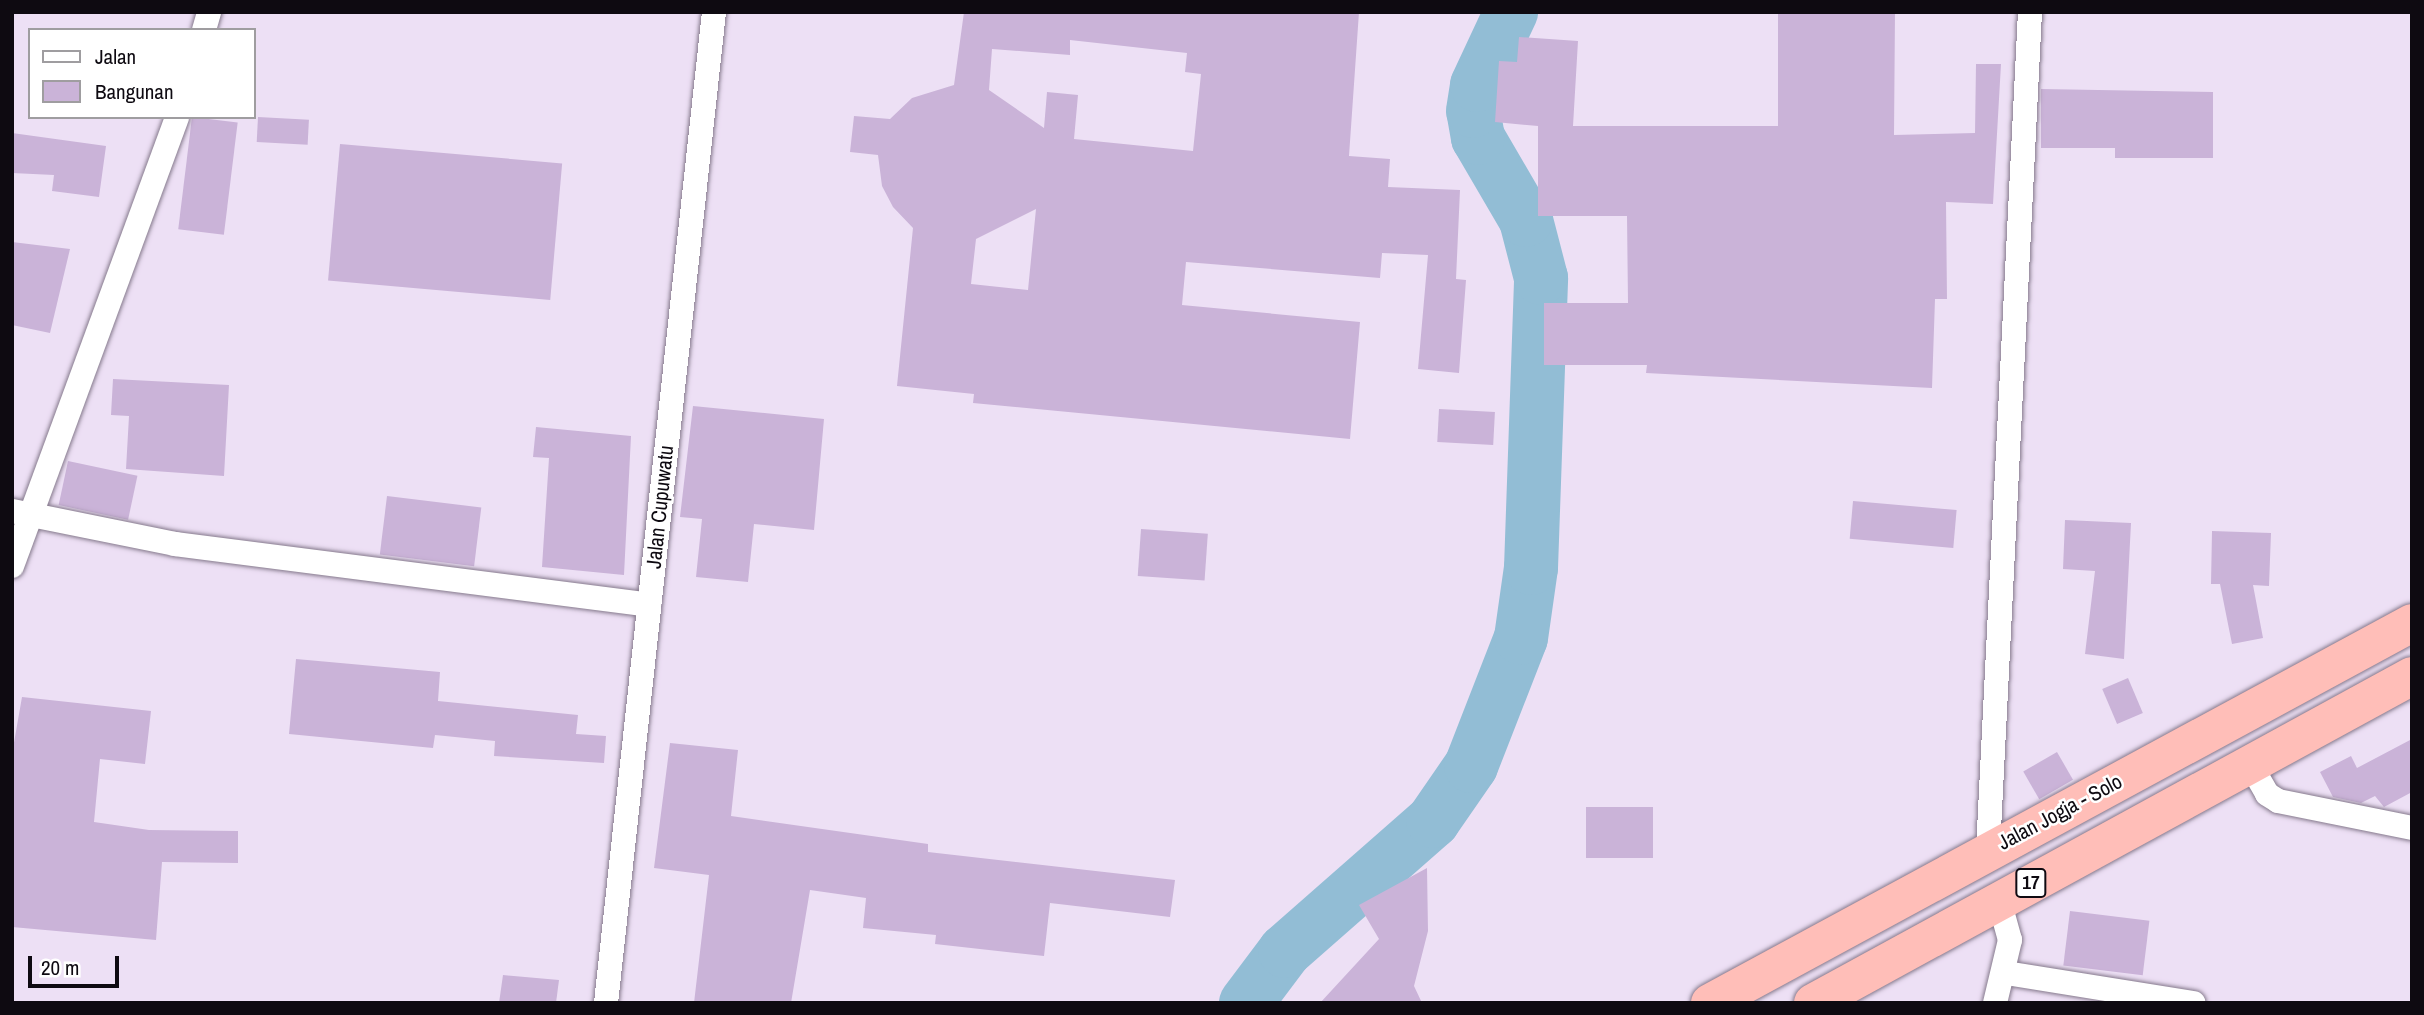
<!DOCTYPE html>
<html>
<head>
<meta charset="utf-8">
<style>
	body { margin:0 }
	#map { position:relative; width:2424px; height:1015px; overflow:hidden; background:#ede0f5; font-family:"Archivo Narrow",sans-serif }
	div>[style] { position:absolute }
	[style*='--x'] { left:calc(var(--x)*1px); top:calc(var(--y)*1px); width:calc(var(--w)*1px); rotate:calc(var(--a)*1deg) }
	.river>* { height:54px; margin:-27px; padding:0 27px; transform-origin:27px; border-radius:27px; background:#92bdd5 }
	.building>* { inset:0; background:#cab3d8; transform-origin:0 0 }
	.roads { filter:drop-shadow(0 0 2px #85798c) drop-shadow(0 0 2px #85798c) }
	.minor>* { height:24px; margin:-12px; padding:0 12px; transform-origin:12px; border-radius:12px; background:#fff }
	.trunk>* { height:38px; margin:-19px; padding:0 19px; transform-origin:19px; border-radius:19px; background:#ffbeb8 }
	span { translate:-50% -50%; white-space:nowrap; text-align:center; line-height:1.15; -webkit-text-stroke:5px #fff; paint-order:stroke }
	.shield-label span { padding:2px 5px; background:#fff; border:2px solid; border-radius:5px; -webkit-text-stroke-width:0 }
	.shield-label { font-size:19px; color:#0e0a11; font-weight:700 }
	.street-label { font-size:21px; color:#0e0a11 }
	.frame { position:absolute; inset:0; border:14px solid #0e0a11; pointer-events:none }
	.legend { position:absolute; left:28px; top:28px; width:228px; height:91px; box-sizing:border-box; background:#fff; border:2px solid #9f9da0; margin:0; padding:9px 12px; list-style:none; font-size:21px; color:#0e0a11 }
	.legend li { display:flex; align-items:center; gap:14px; height:35px }
	.legend b { width:35px; border:2px solid #9f9da0 }
	.scale { position:absolute; left:28px; top:956px; width:91px; height:32px; box-sizing:border-box; border:4px solid #0e0a11; border-top:0; padding-left:9px; font-size:21px; line-height:24px; white-space:nowrap; color:#0e0a11; -webkit-text-stroke:5px #fff; paint-order:stroke }
</style>
</head>
<body>
<div id="map">
	<div class="river">
		<div style="--x:1246;--y:1003;--w:65;--a:-53.1"></div>
		<div style="--x:1285;--y:951;--w:197;--a:-41.3"></div>
		<div style="--x:1433;--y:821;--w:67;--a:-55.4"></div>
		<div style="--x:1471;--y:766;--w:137;--a:-68.7"></div>
		<div style="--x:1521;--y:638;--w:71;--a:-81.9"></div>
		<div style="--x:1531;--y:568;--w:290;--a:-88"></div>
		<div style="--x:1541;--y:278;--w:60;--a:-104.5"></div>
		<div style="--x:1526;--y:220;--w:95;--a:-120.3"></div>
		<div style="--x:1478;--y:138;--w:27;--a:-100"></div>
		<div style="--x:1473;--y:111;--w:26;--a:-81"></div>
		<div style="--x:1477;--y:85;--w:81;--a:-65"></div>
	</div>
	<div class="building">
		<div style="clip-path:polygon(evenodd,964px 12px,1359px 12px,1349px 156px,1390px 159px,1388px 187px,1460px 190px,1456px 279px,1466px 280px,1459px 373px,1418px 369px,1428px 255px,1382px 253px,1380px 278px,1186px 262px,1182px 305px,1360px 322px,1350px 439px,973px 403px,974px 394px,897px 386px,913px 228px,893px 207px,882px 186px,878px 155px,850px 152px,854px 116px,890px 119px,912px 98px,954px 85px,964px 12px,1070px 40px,1187px 53px,1185px 72px,1201px 74px,1193px 151px,1074px 139px,1078px 95px,1047px 92px,1044px 128px,989px 90px,992px 49px,1070px 55px,1070px 40px,964px 12px,1036px 209px,1028px 290px,971px 284px,976px 239px,1036px 209px)"></div>
		<div style="clip-path:polygon(1778px 12px,1895px 12px,1894px 135px,1975px 133px,1976px 64px,2001px 64px,1993px 204px,1946px 202px,1947px 299px,1935px 299px,1932px 388px,1646px 373px,1647px 365px,1544px 365px,1544px 303px,1628px 303px,1627px 216px,1538px 216px,1538px 126px,1495px 122px,1499px 61px,1517px 62px,1519px 37px,1578px 41px,1573px 126px,1778px 126px)"></div>
		<div style="clip-path:polygon(2041px 89px,2213px 92px,2213px 158px,2115px 158px,2115px 148px,2041px 148px)"></div>
		<div style="left:192px;top:117px;width:46px;height:113px;rotate:7deg"></div>
		<div style="left:258px;top:117px;width:51px;height:25px;rotate:3deg"></div>
		<div style="clip-path:polygon(12px 133px,106px 146px,99px 197px,52px 191px,54px 175px,12px 173px)"></div>
		<div style="left:340px;top:144px;width:223px;height:137px;rotate:5deg"></div>
		<div style="clip-path:polygon(12px 242px,70px 249px,50px 333px,12px 325px)"></div>
		<div style="clip-path:polygon(113px 379px,229px 385px,224px 476px,126px 469px,129px 416px,111px 415px)"></div>
		<div style="clip-path:polygon(693px 406px,824px 419px,814px 530px,754px 524px,748px 582px,696px 577px,702px 519px,680px 517px)"></div>
		<div style="left:1439px;top:409px;width:56px;height:33px;rotate:3deg"></div>
		<div style="clip-path:polygon(536px 427px,631px 436px,624px 575px,542px 567px,549px 458px,533px 457px)"></div>
		<div style="left:68px;top:461px;width:71px;height:45px;rotate:12deg"></div>
		<div style="left:387px;top:496px;width:95px;height:59px;rotate:7deg"></div>
		<div style="left:1853px;top:501px;width:104px;height:38px;rotate:5deg"></div>
		<div style="clip-path:polygon(2065px 520px,2131px 523px,2124px 659px,2085px 654px,2095px 571px,2063px 569px)"></div>
		<div style="left:1141px;top:529px;width:67px;height:47px;rotate:4deg"></div>
		<div style="clip-path:polygon(2212px 531px,2271px 533px,2269px 586px,2253px 585px,2263px 638px,2232px 644px,2220px 584px,2211px 584px)"></div>
		<div style="clip-path:polygon(296px 659px,440px 672px,438px 701px,578px 715px,576px 734px,606px 736px,604px 763px,494px 756px,495px 741px,435px 735px,433px 748px,289px 734px)"></div>
		<div style="left:2128px;top:678px;width:38px;height:28px;rotate:67deg"></div>
		<div style="clip-path:polygon(22px 697px,151px 711px,145px 764px,100px 759px,94px 822px,149px 830px,238px 831px,238px 863px,162px 862px,156px 940px,12px 927px,12px 754px)"></div>
		<div style="clip-path:polygon(2412px 739px,2412px 792px,2384px 807px,2375px 796px,2361px 803px,2333px 797px,2320px 772px,2351px 756px,2357px 768px)"></div>
		<div style="clip-path:polygon(670px 743px,738px 750px,731px 816px,928px 844px,928px 852px,1175px 880px,1170px 917px,1050px 903px,1044px 956px,935px 944px,936px 935px,863px 928px,866px 898px,810px 890px,791px 1003px,694px 1003px,709px 875px,654px 868px)"></div>
		<div style="left:2057px;top:752px;width:32px;height:39px;rotate:60deg"></div>
		<div style="left:1586px;top:807px;width:67px;height:51px"></div>
		<div style="clip-path:polygon(1427px 868px,1428px 931px,1414px 986px,1422px 1003px,1320px 1003px,1379px 939px,1359px 905px)"></div>
		<div style="left:2070px;top:911px;width:80px;height:55px;rotate:7deg"></div>
		<div style="clip-path:polygon(503px 975px,559px 980px,556px 1003px,499px 1003px)"></div>
	</div>
	<div class="roads">
		<div class="minor">
			<div style="--x:204;--y:30;--w:19;--a:-74"></div>
			<div style="--x:12;--y:511;--w:166;--a:11.4"></div>
			<div style="--x:175;--y:544;--w:478;--a:7.3"></div>
			<div style="--x:12;--y:566;--w:478;--a:-69.8"></div>
			<div style="--x:2250;--y:764;--w:34;--a:60"></div>
			<div style="--x:2267;--y:794;--w:13;--a:32"></div>
			<div style="--x:2278;--y:801;--w:137;--a:11.4"></div>
			<div style="--x:1988;--y:850;--w:839;--a:-87.13"></div>
			<div style="--x:2006;--y:973;--w:190;--a:9.1"></div>
			<div style="--x:606;--y:1003;--w:997;--a:-83.78"></div>
			<div style="--x:1995;--y:1003;--w:65;--a:-76.6"></div>
			<div style="--x:2010;--y:940;--w:41;--a:-105.4"></div>
		</div>
		<div class="trunk">
			<div style="--x:1710;--y:1003;--w:798;--a:-28.43"></div>
			<div style="--x:1813;--y:1003;--w:682;--a:-28.63"></div>
		</div>
	</div>
	<div class="shield-label">
		<span style="left:2031px;top:883px">17</span>
	</div>
	<div class="street-label">
		<span style="left:660px;top:507px;rotate:-84deg">Jalan Cupuwatu</span>
		<span style="left:2060px;top:812px;rotate:-28deg">Jalan Jogja - Solo</span>
	</div>
	<div class="frame"></div>
	<ul class="legend">
	<li><b style="height:9px;background:#fff"></b>Jalan</li>
	<li><b style="height:19px;background:#cab3d8"></b>Bangunan</li>
	</ul>
	<div class="scale">20 m</div>
</div>
</body>
</html>
